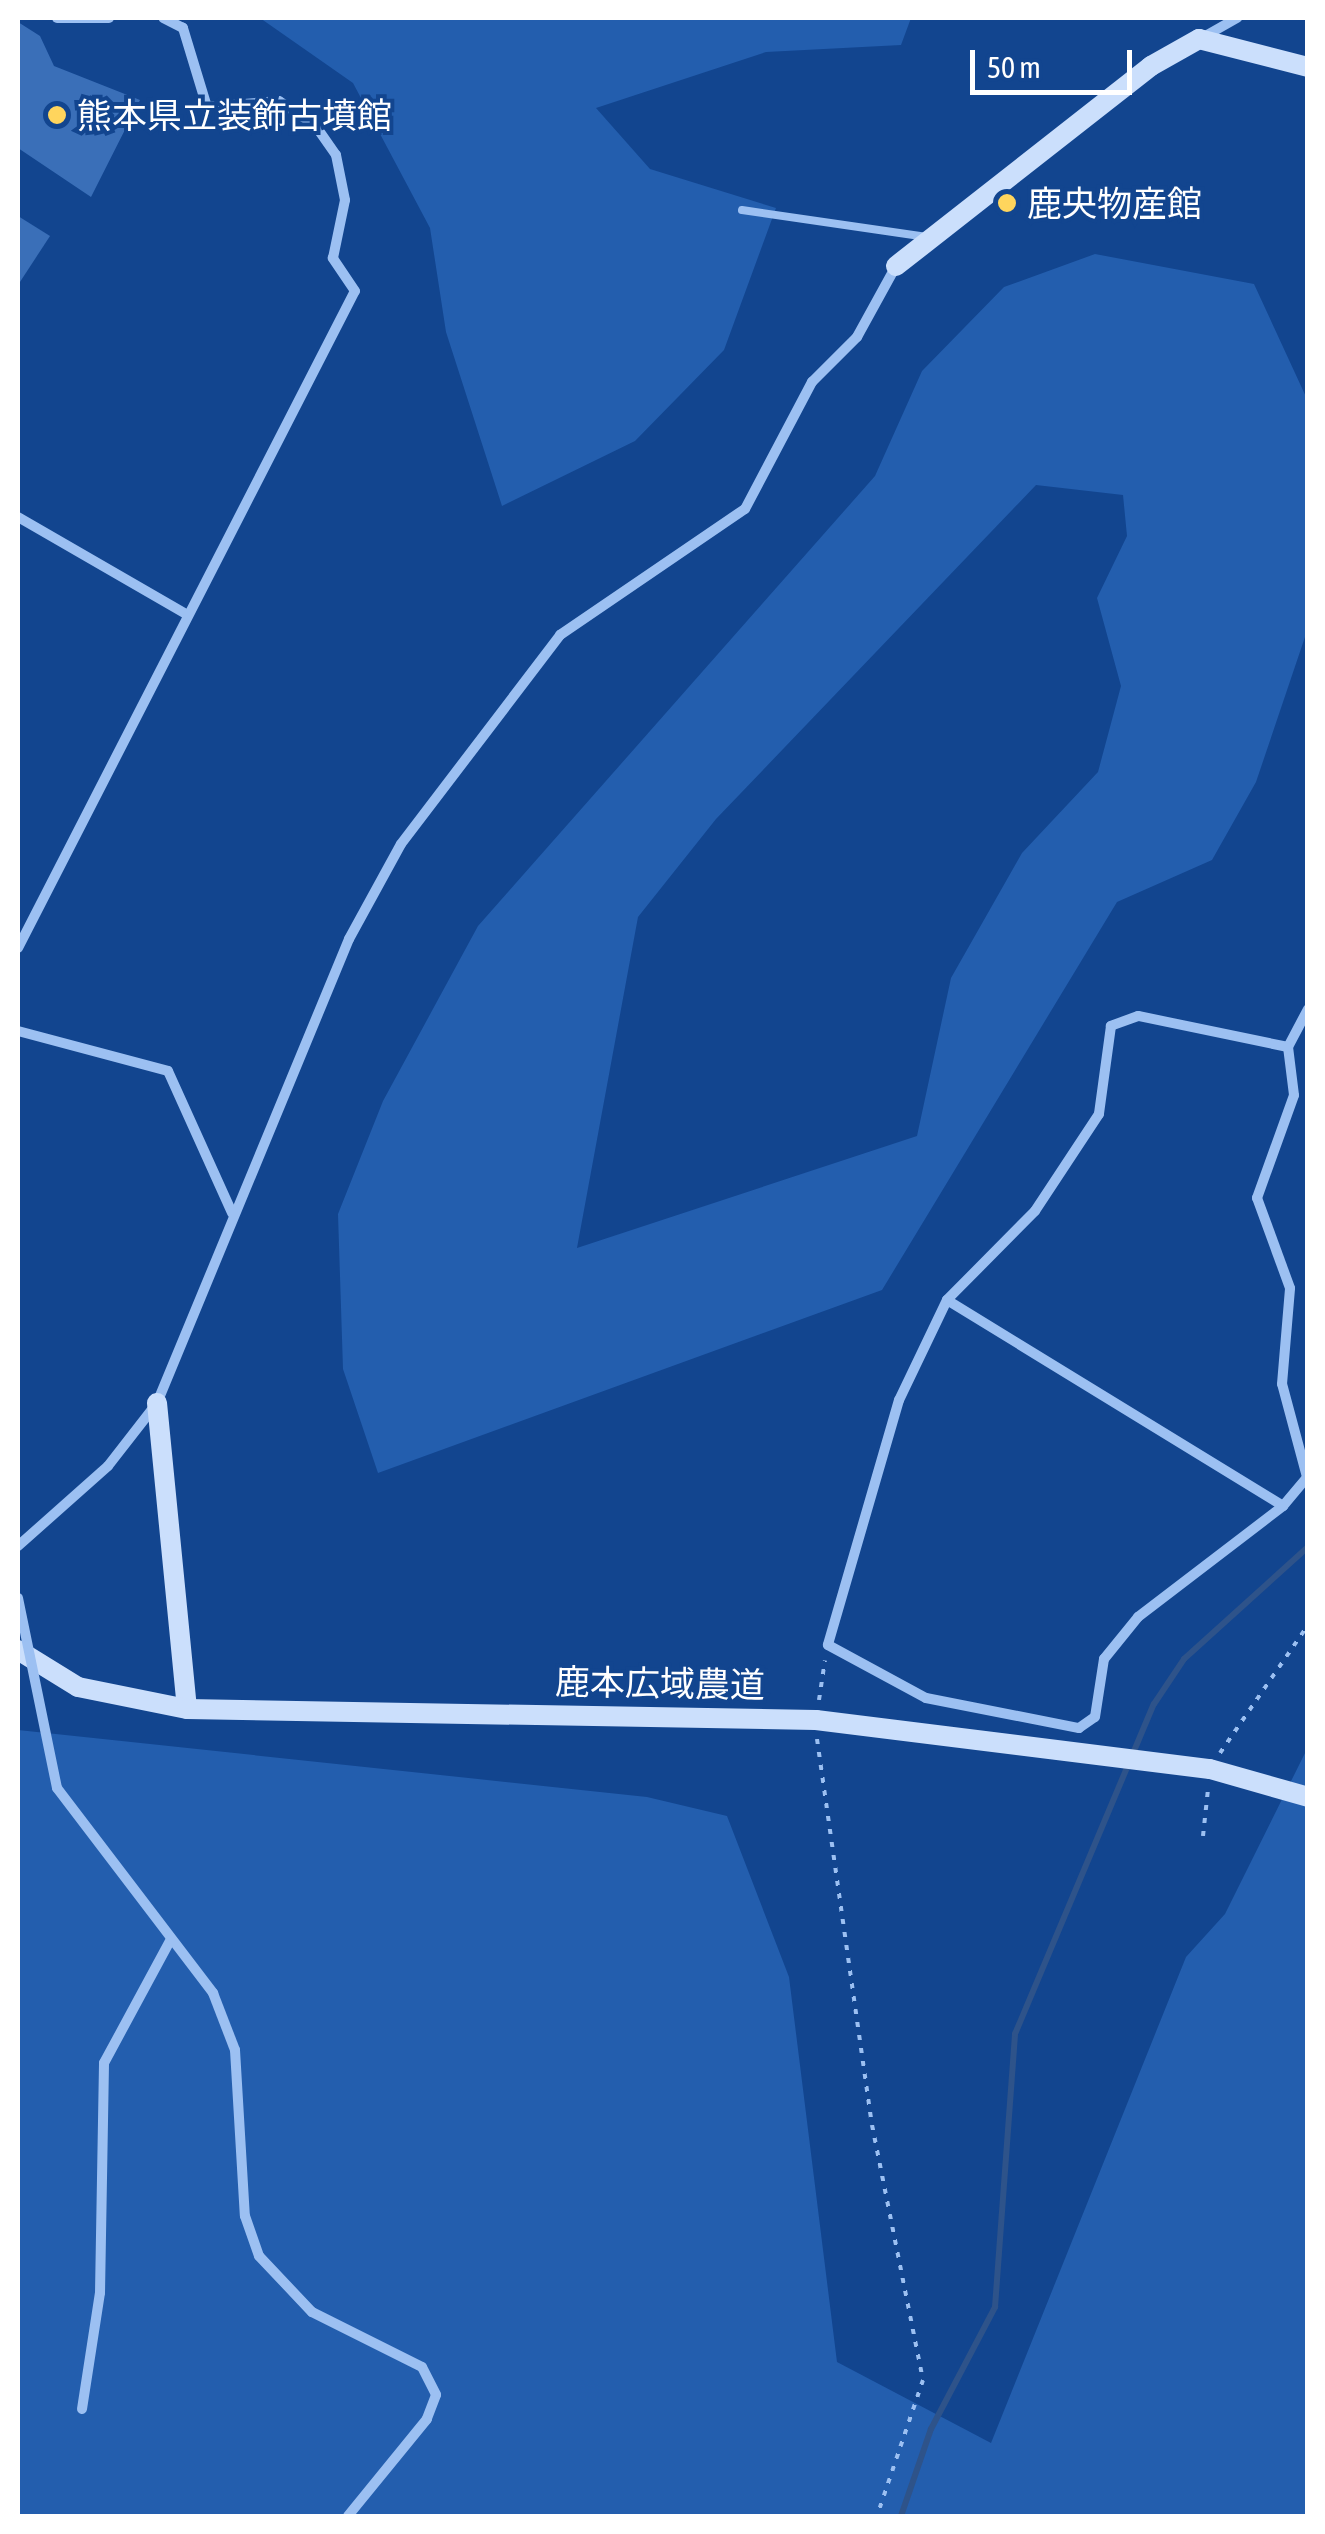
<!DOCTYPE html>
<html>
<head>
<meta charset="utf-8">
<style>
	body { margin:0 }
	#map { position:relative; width:1325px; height:2534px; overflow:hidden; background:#12458f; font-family:"Asap Condensed","Noto Sans JP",sans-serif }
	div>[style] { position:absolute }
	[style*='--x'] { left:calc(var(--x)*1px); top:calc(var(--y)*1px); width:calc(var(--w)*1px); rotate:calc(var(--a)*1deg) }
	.green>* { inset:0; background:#235eae }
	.stream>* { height:6px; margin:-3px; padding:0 3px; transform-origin:3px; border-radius:3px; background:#2e538a }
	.building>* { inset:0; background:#3a6fb8 }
	.path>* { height:4px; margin-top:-2px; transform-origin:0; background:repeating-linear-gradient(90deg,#9cc0f2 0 5px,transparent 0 13px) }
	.lane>* { height:8px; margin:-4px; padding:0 4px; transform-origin:4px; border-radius:4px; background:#9cc0f2 }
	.street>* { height:10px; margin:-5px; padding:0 5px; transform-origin:5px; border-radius:5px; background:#9cc0f2 }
	.secondary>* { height:20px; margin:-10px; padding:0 10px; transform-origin:10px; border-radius:10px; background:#cbdffc }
	.street-bridge>* { height:10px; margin:-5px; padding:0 5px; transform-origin:5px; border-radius:5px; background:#9cc0f2 }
	.dots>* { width:28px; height:28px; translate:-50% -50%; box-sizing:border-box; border:5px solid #12458f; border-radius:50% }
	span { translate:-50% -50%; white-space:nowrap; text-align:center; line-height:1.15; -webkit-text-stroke:8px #12458f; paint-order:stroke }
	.poi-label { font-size:35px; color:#fff }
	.left { translate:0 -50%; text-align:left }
	.street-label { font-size:35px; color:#fff }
	.frame { position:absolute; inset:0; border:20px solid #fff; pointer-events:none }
	.scale { position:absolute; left:970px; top:50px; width:162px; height:45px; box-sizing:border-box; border:5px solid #fff; border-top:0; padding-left:12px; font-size:30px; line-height:35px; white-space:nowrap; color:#fff; -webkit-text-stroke:8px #12458f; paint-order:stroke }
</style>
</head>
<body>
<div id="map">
	<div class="green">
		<div style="clip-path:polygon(260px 18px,911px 18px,901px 45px,766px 52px,596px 108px,650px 169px,776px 208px,724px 350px,635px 441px,502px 506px,446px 332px,430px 228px,353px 83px)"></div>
		<div style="clip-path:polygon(evenodd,1095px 254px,1254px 284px,1307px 399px,1307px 631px,1256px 782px,1212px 860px,1117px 902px,882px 1290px,378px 1473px,343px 1369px,338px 1214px,383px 1101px,478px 926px,875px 476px,922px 371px,1004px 287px,1095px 254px,1036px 485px,1123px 495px,1127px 536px,1097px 598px,1121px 686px,1098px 772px,1022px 853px,951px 978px,917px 1136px,577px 1248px,638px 917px,716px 819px,1036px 485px)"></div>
		<div style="clip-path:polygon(18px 1730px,647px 1797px,727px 1816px,789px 1977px,837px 2362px,991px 2443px,1186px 1957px,1225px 1914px,1307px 1749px,1307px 2516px,18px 2516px)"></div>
	</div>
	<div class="stream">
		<div style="--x:901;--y:2516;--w:92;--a:-71"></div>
		<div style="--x:931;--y:2429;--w:138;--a:-62.3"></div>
		<div style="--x:995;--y:2307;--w:274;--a:-85.8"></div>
		<div style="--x:1015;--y:2034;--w:358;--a:-67.2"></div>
		<div style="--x:1154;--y:1704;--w:54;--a:-56.3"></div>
		<div style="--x:1184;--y:1659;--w:167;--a:-42.1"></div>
	</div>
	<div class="building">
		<div style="clip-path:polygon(18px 22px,40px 36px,54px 66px,140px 100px,91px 197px,18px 148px)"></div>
		<div style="clip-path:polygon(18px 216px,50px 236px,18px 285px)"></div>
	</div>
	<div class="path">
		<div style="--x:819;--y:1700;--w:40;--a:-81.5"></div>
		<div style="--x:817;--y:1739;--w:390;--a:81.9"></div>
		<div style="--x:872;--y:2125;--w:260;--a:78.7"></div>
		<div style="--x:923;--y:2380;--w:144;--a:108.7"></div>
		<div style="--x:1220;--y:1753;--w:155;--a:-55.5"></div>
		<div style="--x:1203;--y:1836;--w:47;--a:-83.9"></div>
	</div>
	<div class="lane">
		<div style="--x:742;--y:210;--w:187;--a:8.3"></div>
	</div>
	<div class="street">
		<div style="--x:57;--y:18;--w:52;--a:0"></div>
		<div style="--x:1200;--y:39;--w:43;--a:-29.6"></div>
		<div style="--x:18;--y:517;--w:196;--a:30"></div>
		<div style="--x:18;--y:948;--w:738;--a:-62.85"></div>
		<div style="--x:355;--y:291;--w:40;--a:-124"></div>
		<div style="--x:333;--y:258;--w:59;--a:-78.3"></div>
		<div style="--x:345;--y:200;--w:46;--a:-101.3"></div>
		<div style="--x:336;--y:155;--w:37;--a:-125"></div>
		<div style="--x:315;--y:125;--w:43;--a:-146.3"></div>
		<div style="--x:279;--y:101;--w:72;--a:175.2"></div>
		<div style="--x:207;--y:107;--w:83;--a:-106.9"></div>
		<div style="--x:183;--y:28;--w:22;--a:-153"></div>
		<div style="--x:18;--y:1031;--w:155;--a:14.9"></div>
		<div style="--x:168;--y:1071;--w:156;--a:65.7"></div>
		<div style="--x:1288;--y:1047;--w:153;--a:-168.3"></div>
		<div style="--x:1138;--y:1016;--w:29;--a:160"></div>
		<div style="--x:1111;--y:1026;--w:89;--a:97.8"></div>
		<div style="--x:1099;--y:1114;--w:116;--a:123.4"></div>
		<div style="--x:1035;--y:1211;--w:125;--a:134.7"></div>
		<div style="--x:947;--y:1300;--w:111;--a:115.6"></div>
		<div style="--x:899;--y:1400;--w:255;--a:106.2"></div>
		<div style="--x:828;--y:1645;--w:111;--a:28.4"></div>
		<div style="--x:926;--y:1698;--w:156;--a:11.1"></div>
		<div style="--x:1079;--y:1728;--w:19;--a:-35"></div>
		<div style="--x:1095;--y:1717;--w:59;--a:-81.2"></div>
		<div style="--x:1104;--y:1659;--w:54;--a:-51"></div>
		<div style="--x:1138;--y:1617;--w:183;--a:-37.4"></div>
		<div style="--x:1283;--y:1506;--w:38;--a:-50"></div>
		<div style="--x:1307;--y:1477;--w:96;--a:-105"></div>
		<div style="--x:1282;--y:1384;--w:96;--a:-85.2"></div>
		<div style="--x:1290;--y:1288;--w:96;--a:-110.1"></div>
		<div style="--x:1257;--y:1198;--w:109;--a:-70.2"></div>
		<div style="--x:1294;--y:1095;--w:48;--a:-97.1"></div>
		<div style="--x:1288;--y:1047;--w:43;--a:-62.2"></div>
		<div style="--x:947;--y:1300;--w:394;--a:31.5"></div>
		<div style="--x:18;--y:1546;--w:120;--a:-41.6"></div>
		<div style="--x:108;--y:1466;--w:80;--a:-52.1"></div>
		<div style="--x:157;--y:1403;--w:502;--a:-67.52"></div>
		<div style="--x:349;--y:939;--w:108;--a:-61.3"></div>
		<div style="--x:401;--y:844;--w:263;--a:-52.7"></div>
		<div style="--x:560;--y:635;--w:224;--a:-34.3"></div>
		<div style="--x:745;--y:509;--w:144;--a:-62.2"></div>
		<div style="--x:812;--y:382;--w:64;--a:-45"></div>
		<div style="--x:857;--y:337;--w:81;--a:-61.2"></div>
		<div style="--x:57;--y:1788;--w:258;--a:52.7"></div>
		<div style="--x:213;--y:1993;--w:61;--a:68.9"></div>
		<div style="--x:235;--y:2050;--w:166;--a:86.6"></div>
		<div style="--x:245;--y:2216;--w:42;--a:70.7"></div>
		<div style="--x:259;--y:2256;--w:77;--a:46.6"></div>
		<div style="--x:312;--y:2312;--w:123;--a:26.6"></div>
		<div style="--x:422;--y:2367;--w:31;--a:63"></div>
		<div style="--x:436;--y:2395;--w:26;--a:111"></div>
		<div style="--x:427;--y:2419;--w:125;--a:129.2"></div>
		<div style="--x:82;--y:2409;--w:117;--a:-81.2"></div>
		<div style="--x:100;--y:2293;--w:230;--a:-89"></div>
		<div style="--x:104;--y:2063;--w:141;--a:-61.6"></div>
	</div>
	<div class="secondary">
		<div style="--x:896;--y:266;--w:324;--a:-38.1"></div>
		<div style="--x:1151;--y:66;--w:55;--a:-29.4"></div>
		<div style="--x:1199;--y:39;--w:113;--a:14.4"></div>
		<div style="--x:157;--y:1403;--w:307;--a:84.4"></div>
		<div style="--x:18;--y:1650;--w:70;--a:31.7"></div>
		<div style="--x:78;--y:1687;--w:111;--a:11.4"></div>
		<div style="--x:187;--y:1709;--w:629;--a:1"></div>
		<div style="--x:816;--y:1720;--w:397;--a:7.1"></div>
		<div style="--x:1210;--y:1769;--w:102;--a:15.9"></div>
	</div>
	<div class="street-bridge">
		<div style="--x:18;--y:1598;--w:194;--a:78.4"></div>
	</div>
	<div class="dots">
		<div style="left:57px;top:115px;background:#ffd55d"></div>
		<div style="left:1007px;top:203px;background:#ffd55d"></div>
	</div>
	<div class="poi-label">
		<span class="left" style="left:77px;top:115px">熊本県立装飾古墳館</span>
		<span class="left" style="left:1027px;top:203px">鹿央物産館</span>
	</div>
	<div class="street-label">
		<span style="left:660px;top:1683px;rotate:1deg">鹿本広域農道</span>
	</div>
	<div class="frame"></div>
	<div class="scale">50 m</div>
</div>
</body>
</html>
